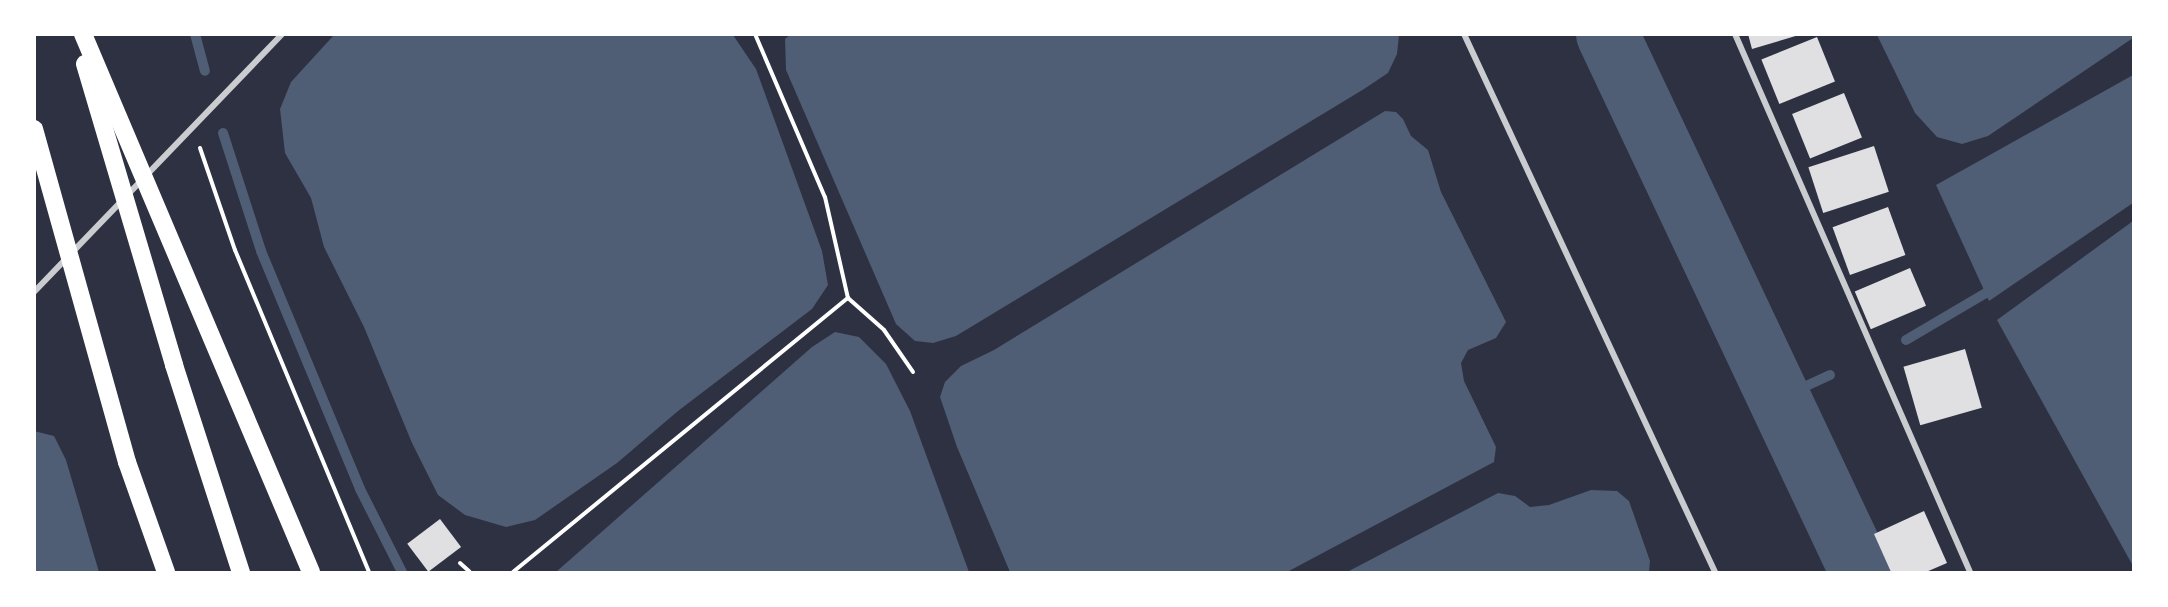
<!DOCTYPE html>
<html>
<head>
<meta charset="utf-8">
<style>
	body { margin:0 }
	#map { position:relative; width:2168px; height:607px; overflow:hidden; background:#2d3142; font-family:Commissioner,sans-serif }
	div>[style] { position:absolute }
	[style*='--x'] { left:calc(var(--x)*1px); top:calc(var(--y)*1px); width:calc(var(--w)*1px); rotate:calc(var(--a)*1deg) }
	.water>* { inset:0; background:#4f5d75 }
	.pier>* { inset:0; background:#2d3142 }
	.stream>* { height:10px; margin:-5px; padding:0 5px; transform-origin:5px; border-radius:5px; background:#4f5d75 }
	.river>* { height:63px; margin:-31.5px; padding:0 31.5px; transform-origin:31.5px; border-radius:31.5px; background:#4f5d75 }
	.building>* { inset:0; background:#e0e0e3; transform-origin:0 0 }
	.path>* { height:4px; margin:-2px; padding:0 2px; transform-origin:2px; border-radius:2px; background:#fff }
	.minor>* { height:6px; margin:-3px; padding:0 3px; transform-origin:3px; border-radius:3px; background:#caccd0 }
	.motorway>* { height:18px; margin:-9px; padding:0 9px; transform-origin:9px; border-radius:9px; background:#fff }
	span { translate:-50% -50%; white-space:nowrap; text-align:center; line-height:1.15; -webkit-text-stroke:5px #fff; paint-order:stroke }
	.frame { position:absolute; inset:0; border:36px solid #fff; pointer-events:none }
</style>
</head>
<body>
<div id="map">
	<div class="water">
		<div style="clip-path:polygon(791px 34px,1399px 34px,1399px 35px,1397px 54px,1388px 73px,1364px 89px,956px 336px,933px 343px,915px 341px,896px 324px,786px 70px,785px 39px)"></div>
		<div style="clip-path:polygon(2133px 34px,2133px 38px,1988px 136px,1962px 144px,1937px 137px,1915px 113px,1877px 35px)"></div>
		<div style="clip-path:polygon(334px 35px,733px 35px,756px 69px,822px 251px,828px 285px,812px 309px,678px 411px,617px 463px,535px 520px,506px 527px,465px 515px,438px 495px,412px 443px,364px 327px,324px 247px,311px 198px,285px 153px,280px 109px,291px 82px)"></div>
		<div style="clip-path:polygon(2133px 75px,2133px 203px,1989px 301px,1936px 185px)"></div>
		<div style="clip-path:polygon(1385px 111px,1396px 112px,1403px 119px,1411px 136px,1428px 150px,1441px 192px,1506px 322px,1496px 338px,1468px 350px,1461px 363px,1464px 381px,1496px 447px,1494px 462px,1287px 572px,1010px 572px,957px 447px,940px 397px,945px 382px,961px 366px,994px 350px)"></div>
		<div style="clip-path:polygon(2133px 221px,2133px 566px,1997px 320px)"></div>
		<div style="clip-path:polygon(835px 332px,859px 337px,886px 364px,910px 411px,969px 572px,556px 572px,812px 347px)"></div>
		<div style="clip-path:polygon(34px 431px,54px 436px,66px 460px,99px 572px,35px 572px)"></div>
		<div style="clip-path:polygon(1591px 490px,1617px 491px,1629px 501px,1650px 561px,1649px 572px,1347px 572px,1498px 493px,1515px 496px,1530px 507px,1549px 505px)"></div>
	</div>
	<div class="pier">
		<div style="clip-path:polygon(35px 34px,60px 34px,35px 67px,34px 67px)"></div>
	</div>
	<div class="stream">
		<div style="--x:195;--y:34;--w:38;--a:75"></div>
		<div style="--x:223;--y:133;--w:124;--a:72.1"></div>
		<div style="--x:261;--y:251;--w:258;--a:67.4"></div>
		<div style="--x:360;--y:489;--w:93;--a:63.2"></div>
		<div style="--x:1906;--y:340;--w:104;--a:-30.5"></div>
		<div style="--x:1780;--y:398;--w:55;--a:-24.7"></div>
	</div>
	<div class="river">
		<div style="--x:1607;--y:34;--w:595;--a:64.73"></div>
	</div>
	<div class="building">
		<div style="clip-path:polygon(1748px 34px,1799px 34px,1799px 35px,1752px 49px)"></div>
		<div style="left:1817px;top:37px;width:48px;height:60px;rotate:68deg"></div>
		<div style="left:1844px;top:93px;width:48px;height:56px;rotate:68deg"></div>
		<div style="left:1874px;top:146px;width:48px;height:69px;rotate:72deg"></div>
		<div style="left:1888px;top:207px;width:51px;height:59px;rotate:70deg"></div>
		<div style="left:1910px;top:268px;width:41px;height:60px;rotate:67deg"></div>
		<div style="left:1965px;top:349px;width:61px;height:64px;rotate:74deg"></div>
		<div style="clip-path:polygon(1924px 511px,1947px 563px,1926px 572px,1891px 572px,1874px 534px)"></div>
		<div style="left:440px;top:519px;width:35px;height:41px;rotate:53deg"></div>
	</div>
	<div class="path">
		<div style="--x:755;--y:34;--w:177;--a:66.8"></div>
		<div style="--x:825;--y:197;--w:104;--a:77.2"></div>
		<div style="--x:848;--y:298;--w:48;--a:41.6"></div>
		<div style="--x:884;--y:330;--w:51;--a:55.4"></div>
		<div style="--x:200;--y:148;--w:108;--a:71.1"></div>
		<div style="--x:235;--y:250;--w:349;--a:67.4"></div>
		<div style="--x:460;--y:563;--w:13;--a:42"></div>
		<div style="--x:513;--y:572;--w:433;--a:-39.3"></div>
	</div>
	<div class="minor">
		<div style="--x:1464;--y:34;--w:594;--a:64.99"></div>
		<div style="--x:1735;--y:34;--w:587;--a:66.4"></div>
		<div style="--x:34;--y:292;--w:358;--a:-46.1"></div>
	</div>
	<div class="motorway">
		<div style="--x:83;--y:34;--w:584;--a:67.03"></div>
		<div style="--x:85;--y:64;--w:314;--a:73.5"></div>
		<div style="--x:174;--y:365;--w:218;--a:72.1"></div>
		<div style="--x:34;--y:129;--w:346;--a:74.4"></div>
		<div style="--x:127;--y:462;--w:117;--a:70.5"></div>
	</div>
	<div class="frame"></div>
</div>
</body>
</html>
